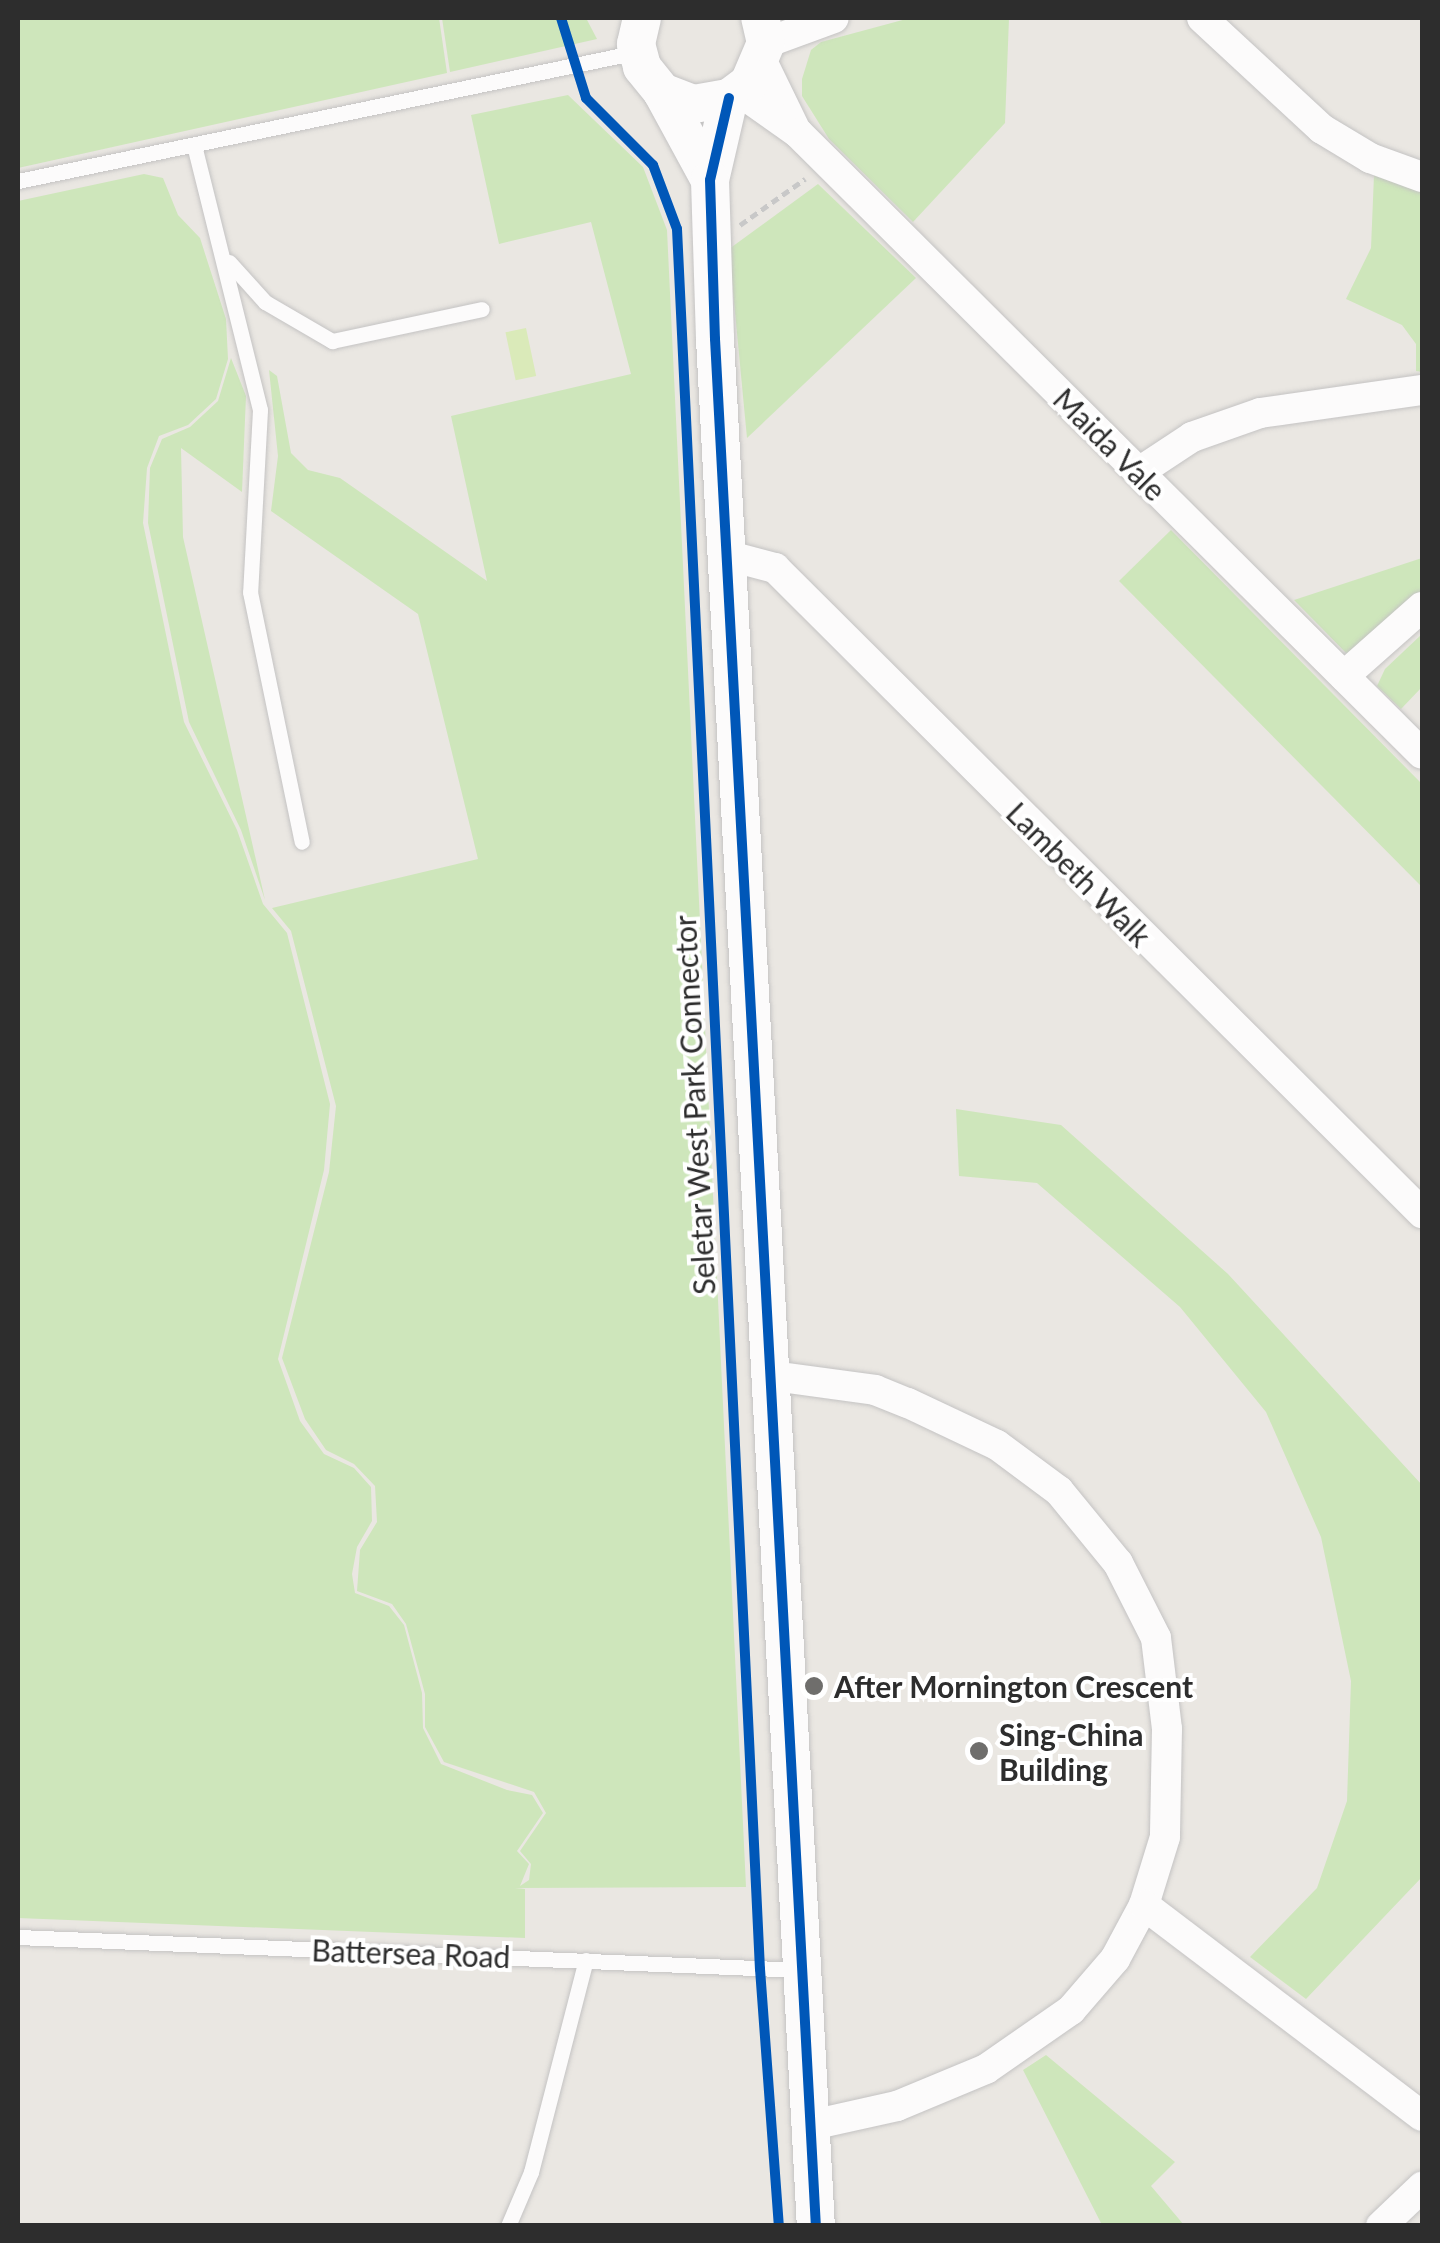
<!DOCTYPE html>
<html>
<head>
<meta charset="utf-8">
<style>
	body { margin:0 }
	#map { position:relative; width:1440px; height:2243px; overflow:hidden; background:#eae7e2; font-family:Lato,sans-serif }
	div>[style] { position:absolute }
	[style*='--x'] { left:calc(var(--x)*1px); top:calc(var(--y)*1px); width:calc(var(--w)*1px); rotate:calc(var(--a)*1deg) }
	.green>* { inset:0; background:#cee6bb }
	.pitch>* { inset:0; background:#daeab9; transform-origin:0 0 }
	.path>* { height:5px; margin-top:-2.5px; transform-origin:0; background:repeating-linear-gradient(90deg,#c8c8c8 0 8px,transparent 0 13px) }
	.roads { filter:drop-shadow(0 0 2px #c4c3c3) drop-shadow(0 0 2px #c4c3c3) }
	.service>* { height:15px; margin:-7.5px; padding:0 7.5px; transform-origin:7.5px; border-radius:7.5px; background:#fcfbfb }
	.minor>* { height:30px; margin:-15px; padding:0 15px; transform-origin:15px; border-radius:15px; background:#fcfbfb }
	.tertiary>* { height:38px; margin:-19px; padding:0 19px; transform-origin:19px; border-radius:19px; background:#fcfbfb }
	.cycleway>* { height:10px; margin:-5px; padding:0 5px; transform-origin:5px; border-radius:5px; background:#0057b8 }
	.dots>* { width:28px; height:28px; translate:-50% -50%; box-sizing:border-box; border:5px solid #fff; border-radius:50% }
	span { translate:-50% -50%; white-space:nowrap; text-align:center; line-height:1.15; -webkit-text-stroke:8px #fff; paint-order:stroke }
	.street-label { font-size:30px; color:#2d2d2d }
	.poi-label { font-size:30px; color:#2d2d2d; font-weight:700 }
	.left { translate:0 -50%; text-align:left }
	.frame { position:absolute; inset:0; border:20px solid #2d2d2d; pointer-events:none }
</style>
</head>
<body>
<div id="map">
	<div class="green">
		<div style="clip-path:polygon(18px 18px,439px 18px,447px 73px,18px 168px)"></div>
		<div style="clip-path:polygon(442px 18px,586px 18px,597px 39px,450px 72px)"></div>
		<div style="clip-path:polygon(910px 18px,1009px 18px,1005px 123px,913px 222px,829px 139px,802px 96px,802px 79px,811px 50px,821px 42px)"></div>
		<div style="clip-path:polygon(568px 95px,643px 167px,667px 230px,746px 1887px,515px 1888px,525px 1889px,525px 1938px,18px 1918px,18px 201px,144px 174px,163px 178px,178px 215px,200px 238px,226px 319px,228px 359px,216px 399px,188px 425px,159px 436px,147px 468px,143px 523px,184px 722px,237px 830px,263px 904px,287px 933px,330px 1104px,324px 1170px,278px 1359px,300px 1421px,324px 1454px,354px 1468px,371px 1487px,372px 1521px,357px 1547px,352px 1574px,355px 1593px,389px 1606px,404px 1625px,422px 1693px,423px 1728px,441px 1764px,507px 1790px,532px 1795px,543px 1813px,517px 1851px,529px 1864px,520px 1886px,529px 1880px,531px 1864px,520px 1851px,546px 1813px,534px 1792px,444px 1762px,425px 1727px,425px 1694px,406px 1624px,392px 1604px,357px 1591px,360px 1550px,377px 1522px,375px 1486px,354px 1464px,326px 1450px,305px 1419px,282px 1358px,329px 1172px,336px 1106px,291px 931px,272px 908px,478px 859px,418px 614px,271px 511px,278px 456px,269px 370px,277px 376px,291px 453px,308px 470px,340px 478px,487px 581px,451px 416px,631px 374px,591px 222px,499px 244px,471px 115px)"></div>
		<div style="clip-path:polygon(1374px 175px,1422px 191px,1422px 372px,1416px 371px,1416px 344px,1402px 325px,1346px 299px,1371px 248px)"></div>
		<div style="clip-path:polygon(818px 184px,916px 278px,747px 438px,729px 249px)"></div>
		<div style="clip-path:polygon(231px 358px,246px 396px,242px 492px,181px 448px,183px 537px,265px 900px,241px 830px,189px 722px,148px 523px,150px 468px,162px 439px,190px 427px,218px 401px)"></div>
		<div style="clip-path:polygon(1171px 530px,1422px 784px,1422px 887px,1119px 581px)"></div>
		<div style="clip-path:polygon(1422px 558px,1422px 595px,1349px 656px,1294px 600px)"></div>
		<div style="clip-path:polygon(1422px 634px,1422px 687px,1401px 709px,1377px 686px,1385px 669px)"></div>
		<div style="clip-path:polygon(956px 1109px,1061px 1125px,1228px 1274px,1422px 1485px,1422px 1877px,1306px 1999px,1250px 1957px,1317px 1888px,1347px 1801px,1351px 1681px,1321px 1537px,1266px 1412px,1180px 1307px,1037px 1183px,959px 1176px)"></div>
		<div style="clip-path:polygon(1046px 2055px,1175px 2162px,1151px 2186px,1184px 2225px,1102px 2225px,1023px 2070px)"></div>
	</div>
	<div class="pitch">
		<div style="left:526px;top:328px;width:49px;height:21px;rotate:78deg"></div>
	</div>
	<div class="path">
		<div style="--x:740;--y:225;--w:80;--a:-35.3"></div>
	</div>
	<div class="roads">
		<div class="service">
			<div style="--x:194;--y:145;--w:273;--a:76"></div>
			<div style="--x:260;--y:410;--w:182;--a:93.1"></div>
			<div style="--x:250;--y:592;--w:255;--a:78.3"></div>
			<div style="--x:18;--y:181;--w:632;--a:-11.77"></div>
			<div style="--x:229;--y:262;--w:54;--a:48"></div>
			<div style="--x:265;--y:302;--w:78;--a:30.2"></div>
			<div style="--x:332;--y:341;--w:153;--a:-12"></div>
			<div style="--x:18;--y:1937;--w:784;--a:2.41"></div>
			<div style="--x:508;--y:2226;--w:59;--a:-66.9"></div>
			<div style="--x:531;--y:2172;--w:219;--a:-75.5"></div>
		</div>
		<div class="minor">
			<div style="--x:1202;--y:18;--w:163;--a:42.8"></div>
			<div style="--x:1322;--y:129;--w:56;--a:31.1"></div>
			<div style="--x:1370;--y:158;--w:55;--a:20.1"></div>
			<div style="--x:766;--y:43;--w:72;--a:-20.2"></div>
			<div style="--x:762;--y:61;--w:78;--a:64.1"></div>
			<div style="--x:740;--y:92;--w:71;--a:35.3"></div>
			<div style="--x:798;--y:133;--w:880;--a:44.86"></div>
			<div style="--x:1139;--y:472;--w:64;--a:-33.4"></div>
			<div style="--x:1192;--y:437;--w:72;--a:-19.4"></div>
			<div style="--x:1260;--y:413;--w:164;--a:-8.1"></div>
			<div style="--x:726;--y:555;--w:51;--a:14.9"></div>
			<div style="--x:775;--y:568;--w:914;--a:44.91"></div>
			<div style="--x:1344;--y:676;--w:104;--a:-41.5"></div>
			<div style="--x:773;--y:1376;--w:103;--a:7.8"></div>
			<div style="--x:875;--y:1390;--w:35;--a:22"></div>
			<div style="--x:908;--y:1403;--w:98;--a:25.3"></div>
			<div style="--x:997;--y:1445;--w:77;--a:36.6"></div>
			<div style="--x:1059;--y:1491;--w:93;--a:50.7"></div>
			<div style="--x:1118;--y:1563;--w:84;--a:63.1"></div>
			<div style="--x:1156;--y:1638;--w:92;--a:83.1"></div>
			<div style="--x:1167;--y:1729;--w:108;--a:91.1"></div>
			<div style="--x:1165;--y:1837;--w:71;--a:107.2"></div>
			<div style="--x:1144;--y:1905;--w:61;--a:118.2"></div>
			<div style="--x:1115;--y:1959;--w:67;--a:130.8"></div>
			<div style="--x:1071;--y:2010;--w:103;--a:145.2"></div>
			<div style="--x:986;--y:2069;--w:96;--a:157.4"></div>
			<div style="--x:897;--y:2106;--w:88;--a:167.5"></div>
			<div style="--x:1144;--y:1905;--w:349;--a:37.2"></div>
			<div style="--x:1381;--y:2226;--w:57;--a:-43.6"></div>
		</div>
		<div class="tertiary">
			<div style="--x:642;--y:18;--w:27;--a:103"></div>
			<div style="--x:636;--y:44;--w:24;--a:75"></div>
			<div style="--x:642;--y:67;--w:32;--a:51"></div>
			<div style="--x:662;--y:92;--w:34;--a:21"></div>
			<div style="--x:694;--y:104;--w:36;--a:-10"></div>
			<div style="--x:729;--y:98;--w:25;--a:-37"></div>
			<div style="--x:749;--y:83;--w:43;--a:-67"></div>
			<div style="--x:766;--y:43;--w:26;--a:-103"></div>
			<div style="--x:662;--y:92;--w:100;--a:61.4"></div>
			<div style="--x:729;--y:98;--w:84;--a:103"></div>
			<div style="--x:710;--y:180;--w:159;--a:88.2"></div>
			<div style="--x:715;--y:339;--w:1890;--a:86.94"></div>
		</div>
	</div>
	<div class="cycleway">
		<div style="--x:561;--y:18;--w:84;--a:72.6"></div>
		<div style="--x:586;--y:98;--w:95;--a:45"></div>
		<div style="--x:653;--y:165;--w:68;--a:69.4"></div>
		<div style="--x:677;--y:229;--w:1742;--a:87.27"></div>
		<div style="--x:760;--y:1969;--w:258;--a:85.8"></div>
		<div style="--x:729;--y:98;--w:84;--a:103"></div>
		<div style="--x:710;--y:180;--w:159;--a:88.2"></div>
		<div style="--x:715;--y:339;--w:1890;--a:86.94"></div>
	</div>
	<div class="dots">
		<div style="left:814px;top:1686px;background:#6f6e6c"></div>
		<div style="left:979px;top:1751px;background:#6f6e6c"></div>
	</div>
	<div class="street-label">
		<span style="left:1110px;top:444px;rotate:45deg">Maida Vale</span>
		<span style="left:1079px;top:874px;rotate:45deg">Lambeth Walk</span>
		<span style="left:694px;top:1105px;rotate:-93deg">Seletar West Park Connector</span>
		<span style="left:411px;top:1953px;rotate:2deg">Battersea Road</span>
	</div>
	<div class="poi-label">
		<span class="left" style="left:834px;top:1686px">After Mornington Crescent</span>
		<span class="left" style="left:999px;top:1751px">Sing-China<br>Building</span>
	</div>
	<div class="frame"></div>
</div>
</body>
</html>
